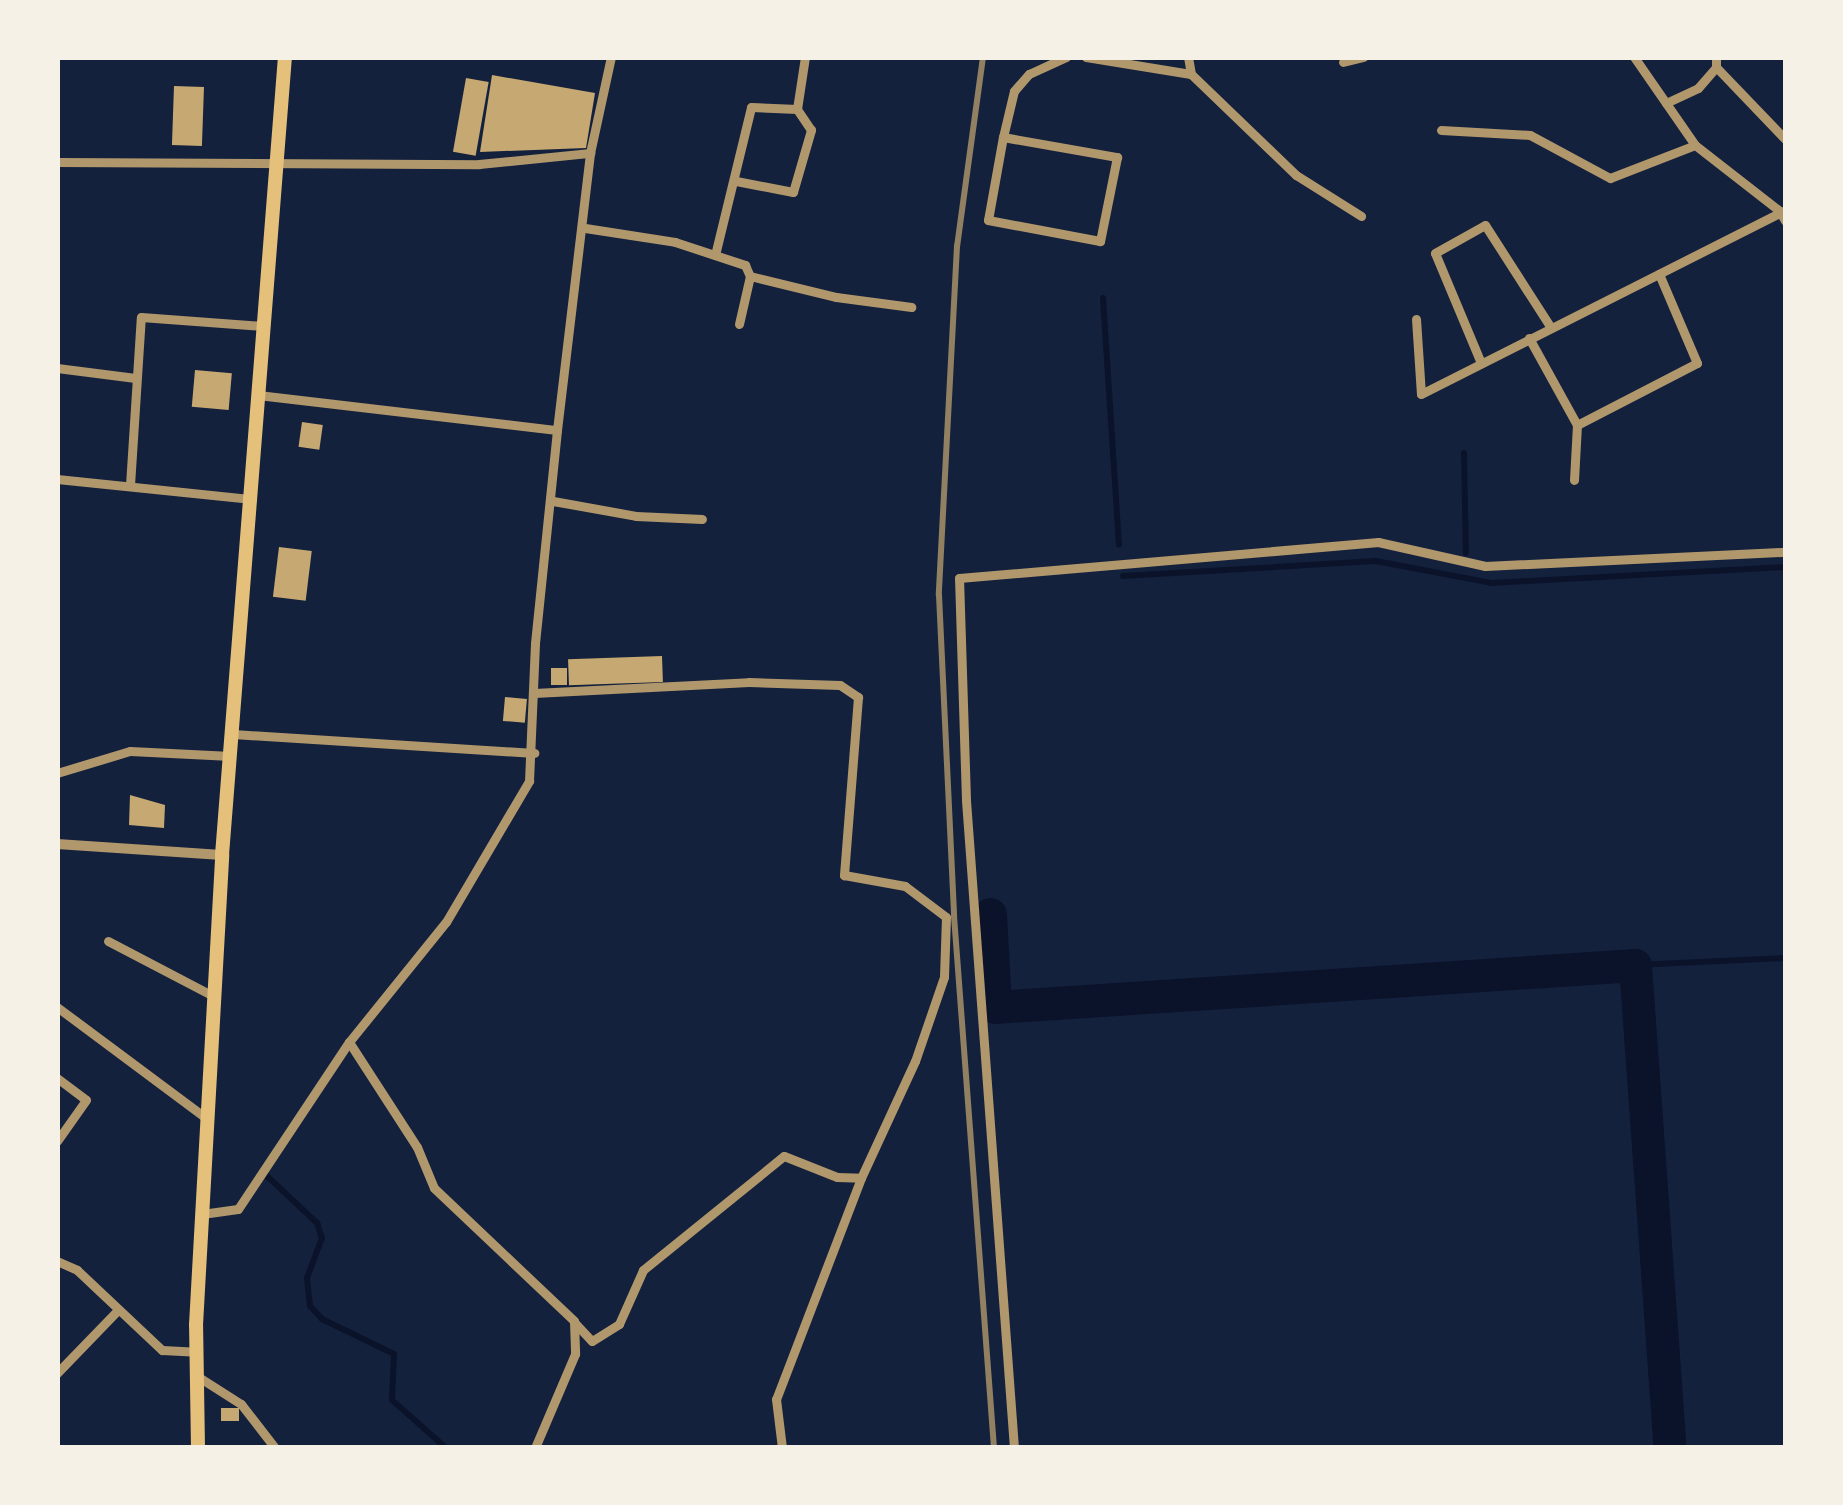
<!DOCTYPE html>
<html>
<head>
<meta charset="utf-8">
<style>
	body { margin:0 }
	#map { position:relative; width:1843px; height:1505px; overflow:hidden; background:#14213d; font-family:Ubuntu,sans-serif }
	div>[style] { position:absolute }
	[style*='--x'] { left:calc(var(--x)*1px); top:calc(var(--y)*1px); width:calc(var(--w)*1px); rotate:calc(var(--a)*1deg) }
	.stream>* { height:6px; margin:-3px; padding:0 3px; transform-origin:3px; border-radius:3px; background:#0b132b }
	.river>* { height:33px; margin:-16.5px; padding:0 16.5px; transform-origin:16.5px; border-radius:16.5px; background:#0b132b }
	.building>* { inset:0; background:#c6a872; transform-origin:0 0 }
	.minor>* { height:9px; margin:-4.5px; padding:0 4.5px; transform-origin:4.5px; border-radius:4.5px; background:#b1986c }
	.tertiary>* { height:10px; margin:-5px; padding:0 5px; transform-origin:5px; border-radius:5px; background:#b1986c }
	.primary>* { height:14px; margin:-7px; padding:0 7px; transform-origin:7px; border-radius:7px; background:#e5c07b }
	.rail>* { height:6px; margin:-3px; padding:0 3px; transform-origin:3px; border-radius:3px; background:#918062 }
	span { translate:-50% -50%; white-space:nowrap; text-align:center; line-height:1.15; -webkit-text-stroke:10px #f6f1e7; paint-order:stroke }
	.frame { position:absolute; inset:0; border:60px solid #f6f1e7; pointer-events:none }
</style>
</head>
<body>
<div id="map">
	<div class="stream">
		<div style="--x:1103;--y:298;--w:247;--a:86.3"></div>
		<div style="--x:1464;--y:453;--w:100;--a:88.9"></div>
		<div style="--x:1123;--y:576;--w:253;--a:-3.4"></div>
		<div style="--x:1376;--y:561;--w:117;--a:10.8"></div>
		<div style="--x:1491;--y:583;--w:295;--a:-3.1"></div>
		<div style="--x:1635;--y:965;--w:151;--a:-2.7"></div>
		<div style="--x:267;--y:1176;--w:69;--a:43.2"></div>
		<div style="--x:317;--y:1223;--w:16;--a:72"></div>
		<div style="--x:322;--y:1238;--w:43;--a:110.6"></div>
		<div style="--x:307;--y:1278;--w:28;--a:84"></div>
		<div style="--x:310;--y:1306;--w:18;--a:47"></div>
		<div style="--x:322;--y:1319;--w:80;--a:25.9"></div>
		<div style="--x:394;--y:1354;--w:46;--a:92.5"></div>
		<div style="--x:392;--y:1400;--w:72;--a:41.6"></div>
	</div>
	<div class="river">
		<div style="--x:990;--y:914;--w:93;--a:86.9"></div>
		<div style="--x:995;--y:1007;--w:641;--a:-3.75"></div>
		<div style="--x:1635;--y:965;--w:484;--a:85.9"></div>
	</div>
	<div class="building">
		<div style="clip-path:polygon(492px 75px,595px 93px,586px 148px,480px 152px)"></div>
		<div style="left:466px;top:78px;width:23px;height:75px;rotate:10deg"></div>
		<div style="left:174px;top:86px;width:30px;height:59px;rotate:2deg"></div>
		<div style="left:195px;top:370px;width:37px;height:37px;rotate:5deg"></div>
		<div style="left:302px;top:422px;width:21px;height:25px;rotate:8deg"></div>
		<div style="left:279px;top:547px;width:33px;height:50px;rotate:7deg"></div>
		<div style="left:662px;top:656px;width:26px;height:94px;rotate:88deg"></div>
		<div style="left:551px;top:668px;width:16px;height:17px"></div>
		<div style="left:505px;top:697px;width:22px;height:24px;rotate:5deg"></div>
		<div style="clip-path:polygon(130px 795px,165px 805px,164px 828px,129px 825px)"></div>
		<div style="left:221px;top:1408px;width:18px;height:13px"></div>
	</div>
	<div class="minor">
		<div style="--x:1086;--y:57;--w:106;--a:9.2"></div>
		<div style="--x:1191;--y:74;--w:17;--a:-100"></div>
		<div style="--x:1343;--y:62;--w:21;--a:-14"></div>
		<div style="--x:1716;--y:67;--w:101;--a:46.2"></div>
		<div style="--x:1191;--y:74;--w:146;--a:43.9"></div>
		<div style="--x:1296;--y:175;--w:77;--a:32.2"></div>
		<div style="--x:1666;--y:103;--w:35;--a:-25"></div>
		<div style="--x:1698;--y:88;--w:28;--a:-49"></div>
		<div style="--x:1716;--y:67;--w:10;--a:-90"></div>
		<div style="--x:1441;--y:130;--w:89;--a:3.2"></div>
		<div style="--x:1530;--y:135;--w:91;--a:28.3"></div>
		<div style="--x:1610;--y:178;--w:91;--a:-21.2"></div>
		<div style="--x:1003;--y:137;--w:116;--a:10"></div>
		<div style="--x:1117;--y:157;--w:86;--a:101.4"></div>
		<div style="--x:1100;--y:241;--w:114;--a:-169.4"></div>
		<div style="--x:988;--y:220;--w:84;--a:-79.8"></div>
		<div style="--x:1003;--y:137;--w:47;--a:-76.6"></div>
		<div style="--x:1014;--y:91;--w:23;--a:-49"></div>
		<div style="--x:1029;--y:74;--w:41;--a:-24.7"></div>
		<div style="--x:57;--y:162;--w:422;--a:0.3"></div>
		<div style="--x:479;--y:164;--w:112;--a:-5.7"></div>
		<div style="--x:736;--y:181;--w:58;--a:10.9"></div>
		<div style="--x:793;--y:192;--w:65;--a:-73.8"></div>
		<div style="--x:811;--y:130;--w:25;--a:-124"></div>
		<div style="--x:797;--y:109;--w:53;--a:-81.3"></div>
		<div style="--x:585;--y:228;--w:91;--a:8.8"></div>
		<div style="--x:675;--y:242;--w:74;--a:18.2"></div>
		<div style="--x:745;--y:265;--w:12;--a:66"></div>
		<div style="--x:750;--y:276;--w:89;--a:13.7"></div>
		<div style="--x:836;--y:297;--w:76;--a:7.6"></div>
		<div style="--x:715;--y:255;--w:152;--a:-76.3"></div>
		<div style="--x:751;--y:107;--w:46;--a:2.5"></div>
		<div style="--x:1416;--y:319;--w:75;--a:86.2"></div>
		<div style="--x:1421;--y:394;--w:403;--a:-26.8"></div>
		<div style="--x:1781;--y:212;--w:109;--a:-142.1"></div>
		<div style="--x:1695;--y:145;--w:107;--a:-124.7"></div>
		<div style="--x:739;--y:324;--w:49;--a:-77.1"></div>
		<div style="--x:1529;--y:338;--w:99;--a:61.1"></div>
		<div style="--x:1577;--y:425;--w:135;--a:-27.3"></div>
		<div style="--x:1697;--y:363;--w:97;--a:-113.1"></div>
		<div style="--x:1481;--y:363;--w:119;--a:-112.7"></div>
		<div style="--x:1435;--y:253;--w:57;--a:-29.2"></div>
		<div style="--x:1485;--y:225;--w:122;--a:57.3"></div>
		<div style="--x:57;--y:368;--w:79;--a:7.3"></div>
		<div style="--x:258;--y:395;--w:301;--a:6.7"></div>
		<div style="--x:57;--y:479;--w:196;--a:5.9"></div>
		<div style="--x:1574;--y:480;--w:55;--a:-86.9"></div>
		<div style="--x:130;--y:485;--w:168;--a:-86.3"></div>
		<div style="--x:141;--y:317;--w:124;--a:4.2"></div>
		<div style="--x:553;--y:501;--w:84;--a:10.2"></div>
		<div style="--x:636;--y:516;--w:66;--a:2.6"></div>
		<div style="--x:534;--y:693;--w:215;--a:-2.9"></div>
		<div style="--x:749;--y:682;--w:91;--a:1.9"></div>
		<div style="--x:840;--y:685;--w:22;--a:34"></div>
		<div style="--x:858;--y:697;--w:179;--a:94.5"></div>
		<div style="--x:844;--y:875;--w:62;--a:10.2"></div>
		<div style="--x:905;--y:886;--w:51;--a:37.1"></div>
		<div style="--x:946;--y:917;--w:60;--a:91.9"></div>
		<div style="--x:944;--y:977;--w:89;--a:109"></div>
		<div style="--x:915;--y:1061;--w:129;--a:114.8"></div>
		<div style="--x:233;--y:734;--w:302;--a:3.6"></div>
		<div style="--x:57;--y:773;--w:76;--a:-16.8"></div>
		<div style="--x:130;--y:751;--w:101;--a:2.8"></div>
		<div style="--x:108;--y:941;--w:119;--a:27.6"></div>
		<div style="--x:57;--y:1007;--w:186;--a:36.7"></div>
		<div style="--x:349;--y:1042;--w:125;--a:57.1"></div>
		<div style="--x:417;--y:1147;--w:44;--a:67.5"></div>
		<div style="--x:434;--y:1188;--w:193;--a:43.5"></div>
		<div style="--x:574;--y:1321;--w:33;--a:88"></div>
		<div style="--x:575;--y:1354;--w:102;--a:113.1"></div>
		<div style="--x:57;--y:1078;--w:36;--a:37"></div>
		<div style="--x:86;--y:1100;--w:50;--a:125.3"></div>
		<div style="--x:202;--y:1214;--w:36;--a:-8"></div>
		<div style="--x:238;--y:1209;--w:201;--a:-56.4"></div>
		<div style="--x:349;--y:1042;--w:154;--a:-51.1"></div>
		<div style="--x:446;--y:922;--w:164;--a:-59.5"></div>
		<div style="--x:529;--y:781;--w:138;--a:-87.5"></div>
		<div style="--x:535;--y:643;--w:214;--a:-84.1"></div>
		<div style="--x:557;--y:430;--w:279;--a:-83.2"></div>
		<div style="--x:590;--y:153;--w:98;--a:-77.7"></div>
		<div style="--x:57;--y:1261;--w:22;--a:24"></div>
		<div style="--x:77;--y:1270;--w:117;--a:43.3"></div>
		<div style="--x:162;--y:1350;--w:34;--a:3"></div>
		<div style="--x:574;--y:1322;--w:26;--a:47"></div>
		<div style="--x:592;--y:1341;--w:32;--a:-32"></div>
		<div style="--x:619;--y:1324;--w:59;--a:-66"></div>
		<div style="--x:643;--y:1270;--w:181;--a:-39"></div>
		<div style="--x:784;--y:1156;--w:57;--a:21.6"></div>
		<div style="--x:837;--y:1177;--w:24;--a:2"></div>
		<div style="--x:861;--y:1178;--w:237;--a:111"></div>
		<div style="--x:776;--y:1399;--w:49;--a:83"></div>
		<div style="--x:57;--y:1373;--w:86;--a:-45.9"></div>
		<div style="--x:197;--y:1376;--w:52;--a:32.5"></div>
		<div style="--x:241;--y:1404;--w:56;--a:52.3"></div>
		<div style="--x:1014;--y:1448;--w:650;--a:-94.24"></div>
		<div style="--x:966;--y:800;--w:222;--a:-91.8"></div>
		<div style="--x:959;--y:578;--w:421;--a:-4.9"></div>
		<div style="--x:1378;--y:542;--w:110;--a:12.6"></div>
		<div style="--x:1485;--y:566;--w:301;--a:-2.7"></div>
	</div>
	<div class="tertiary">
		<div style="--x:1781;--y:212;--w:10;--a:61"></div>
		<div style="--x:57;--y:844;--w:165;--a:3.8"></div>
	</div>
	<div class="primary">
		<div style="--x:198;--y:1448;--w:123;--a:-90.9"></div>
		<div style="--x:196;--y:1325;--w:471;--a:-86.8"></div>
		<div style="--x:222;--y:855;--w:800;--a:-85.49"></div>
	</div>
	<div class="rail">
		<div style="--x:983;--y:57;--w:191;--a:97.8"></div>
		<div style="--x:957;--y:246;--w:349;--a:93"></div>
		<div style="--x:939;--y:595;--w:321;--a:87.3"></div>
		<div style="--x:954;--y:916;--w:534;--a:85.7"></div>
	</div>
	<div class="frame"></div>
</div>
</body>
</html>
